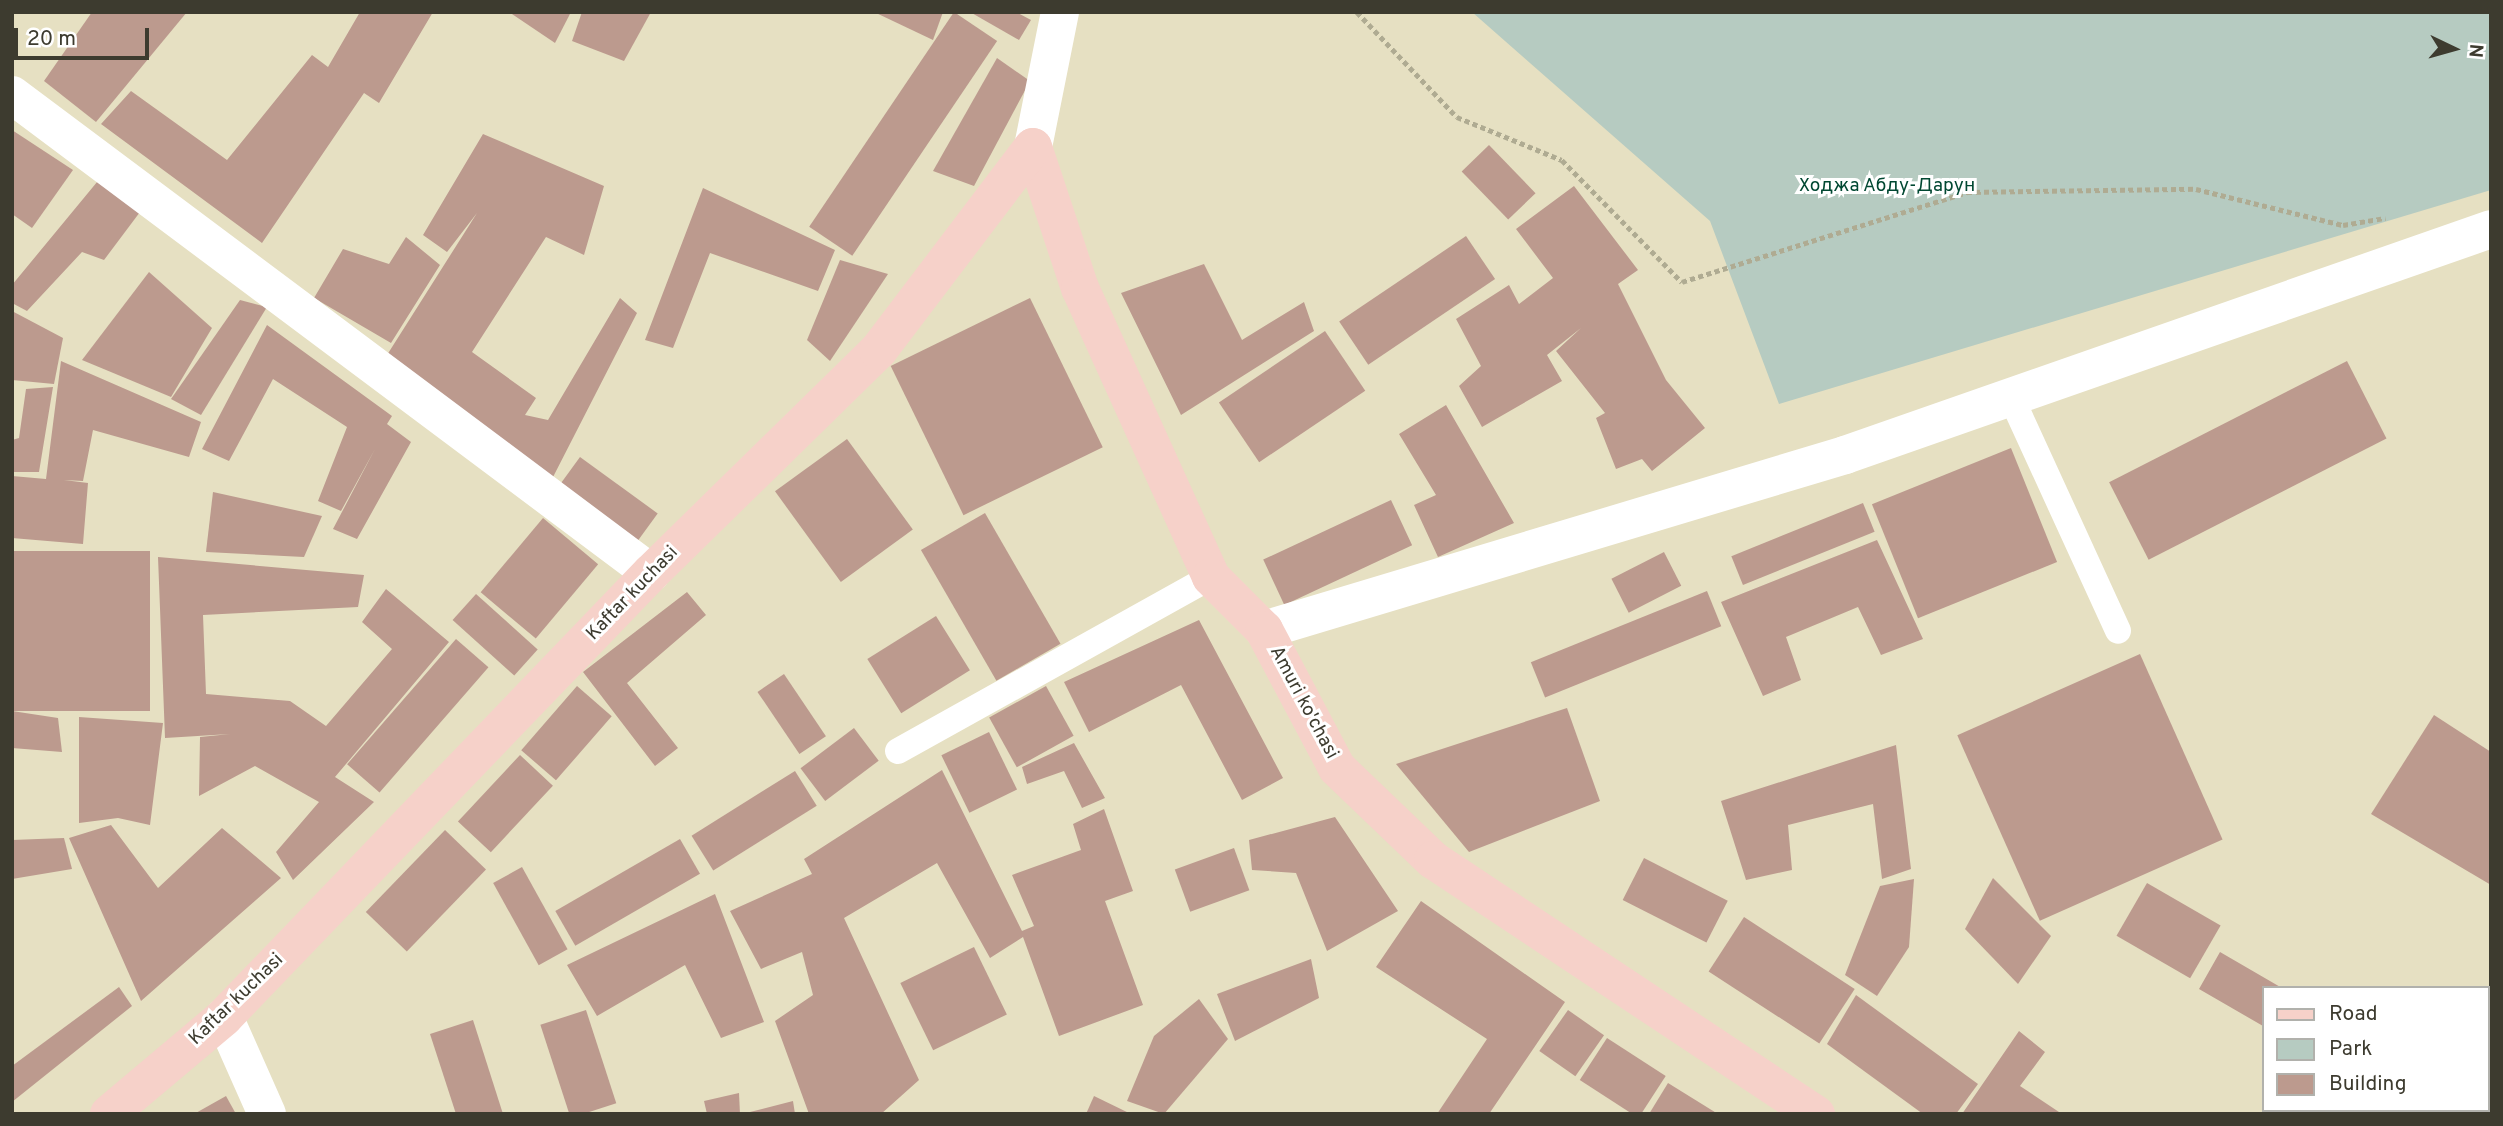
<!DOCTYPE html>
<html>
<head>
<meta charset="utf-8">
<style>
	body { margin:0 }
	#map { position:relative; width:2503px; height:1126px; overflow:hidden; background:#e6e0c2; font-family:Overpass,sans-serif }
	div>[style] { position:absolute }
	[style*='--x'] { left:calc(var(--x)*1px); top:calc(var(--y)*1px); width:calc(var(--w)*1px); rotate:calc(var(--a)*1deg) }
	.green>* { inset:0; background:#b6cbc1 }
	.building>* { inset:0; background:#bc9a8e; transform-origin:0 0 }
	.path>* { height:4.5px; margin-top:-2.25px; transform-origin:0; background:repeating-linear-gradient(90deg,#afab92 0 5px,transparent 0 8.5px) }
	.lane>* { height:26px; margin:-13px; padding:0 13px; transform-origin:13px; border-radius:13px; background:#fff }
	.street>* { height:38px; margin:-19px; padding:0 19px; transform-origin:19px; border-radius:19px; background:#fff }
	.secondary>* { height:38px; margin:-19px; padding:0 19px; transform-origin:19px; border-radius:19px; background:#f6d1c9 }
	span { translate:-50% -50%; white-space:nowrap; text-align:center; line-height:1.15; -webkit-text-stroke:6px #fff; paint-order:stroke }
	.park-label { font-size:19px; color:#014832 }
	.street-label { font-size:19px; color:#3d3b2f }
	.frame { position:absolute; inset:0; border:14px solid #3d3b2f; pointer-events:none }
	.legend { position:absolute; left:2262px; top:986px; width:228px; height:126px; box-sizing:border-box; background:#fff; border:2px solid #b1b1ac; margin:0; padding:9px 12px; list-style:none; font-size:21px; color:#3d3b2f }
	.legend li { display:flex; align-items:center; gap:14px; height:35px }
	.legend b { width:35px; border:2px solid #b1b1ac }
	.north { position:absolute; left:2419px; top:14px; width:70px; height:70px; -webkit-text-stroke:5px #fff; paint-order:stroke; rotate:95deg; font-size:19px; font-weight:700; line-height:28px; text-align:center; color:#3d3b2f }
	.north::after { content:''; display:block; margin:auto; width:24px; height:32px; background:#3d3b2f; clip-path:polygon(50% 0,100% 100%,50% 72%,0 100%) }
	.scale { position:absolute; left:14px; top:28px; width:135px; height:32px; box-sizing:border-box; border:4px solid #3d3b2f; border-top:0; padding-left:9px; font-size:21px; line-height:24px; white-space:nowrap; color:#3d3b2f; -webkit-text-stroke:5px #fff; paint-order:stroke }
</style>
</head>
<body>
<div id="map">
	<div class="green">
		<div style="clip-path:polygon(1472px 12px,2491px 12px,2491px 190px,1779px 404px,1710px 221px)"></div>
	</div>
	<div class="building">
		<div style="clip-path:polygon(92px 12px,187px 12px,96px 122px,44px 81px)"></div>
		<div style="clip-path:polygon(360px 12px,433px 12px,379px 103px,364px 93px,262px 243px,101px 124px,131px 91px,227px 160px,312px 55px,328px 67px)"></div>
		<div style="clip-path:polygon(509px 12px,571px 12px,555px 43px)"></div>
		<div style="clip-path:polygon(582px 12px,651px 12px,624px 61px,572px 41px)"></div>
		<div style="clip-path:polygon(874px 12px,943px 12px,933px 40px)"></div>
		<div style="left:954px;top:12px;width:52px;height:259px;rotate:34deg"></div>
		<div style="clip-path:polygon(970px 12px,1016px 12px,1031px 20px,1019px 40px)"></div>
		<div style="clip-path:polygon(997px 58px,1030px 81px,974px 186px,933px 171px)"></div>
		<div style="clip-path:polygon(12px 130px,73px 170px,32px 228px,12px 214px)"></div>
		<div style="clip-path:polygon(483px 134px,604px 186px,584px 255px,546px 237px,472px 352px,536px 398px,525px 415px,548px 420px,620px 298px,637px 313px,552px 479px,387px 355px,477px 213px,447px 252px,423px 235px)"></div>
		<div style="left:1489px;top:145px;width:67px;height:38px;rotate:46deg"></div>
		<div style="clip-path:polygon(102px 176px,140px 212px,104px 260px,82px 252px,27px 311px,12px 303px,12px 285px)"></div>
		<div style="clip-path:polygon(1574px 186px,1638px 270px,1618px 284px,1666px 380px,1705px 428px,1652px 471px,1642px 459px,1616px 469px,1596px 418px,1605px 413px,1556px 351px,1581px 328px,1547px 355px,1562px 381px,1482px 427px,1459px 386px,1481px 366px,1456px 319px,1509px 285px,1519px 304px,1553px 278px,1516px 229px)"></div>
		<div style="clip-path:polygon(703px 188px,835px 250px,818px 291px,710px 253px,673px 348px,645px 340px)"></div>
		<div style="left:1466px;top:236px;width:52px;height:153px;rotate:56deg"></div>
		<div style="clip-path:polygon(406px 237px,440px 265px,391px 343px,314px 298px,343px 249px,389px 264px)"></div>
		<div style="clip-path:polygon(840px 260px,888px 274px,830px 361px,807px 340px)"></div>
		<div style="clip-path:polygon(1204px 264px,1242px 340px,1304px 302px,1314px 331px,1181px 415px,1121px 293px)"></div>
		<div style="clip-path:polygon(149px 272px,212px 328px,171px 397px,82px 360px)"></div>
		<div style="left:1030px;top:298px;width:166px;height:155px;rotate:64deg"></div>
		<div style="clip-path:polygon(240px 300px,267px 307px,201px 415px,171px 399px)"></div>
		<div style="clip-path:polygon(12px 311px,63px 338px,54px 384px,12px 380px)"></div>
		<div style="clip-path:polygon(267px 325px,392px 416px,387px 424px,411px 442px,357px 539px,333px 529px,375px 449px,341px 511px,318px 501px,347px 427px,273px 379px,229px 461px,202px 449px)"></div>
		<div style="left:1325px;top:331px;width:72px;height:128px;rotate:56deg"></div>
		<div style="clip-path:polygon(61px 361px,201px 422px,189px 457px,93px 430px,83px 481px,64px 480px,88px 483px,83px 544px,12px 538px,12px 476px,46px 479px)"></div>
		<div style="left:2347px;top:361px;width:87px;height:267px;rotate:63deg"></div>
		<div style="clip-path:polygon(53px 387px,39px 472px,12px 472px,12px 440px,19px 438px,26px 389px)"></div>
		<div style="clip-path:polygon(1446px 405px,1514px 523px,1438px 557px,1414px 505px,1436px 495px,1399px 434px)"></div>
		<div style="left:847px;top:439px;width:112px;height:89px;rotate:54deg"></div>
		<div style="left:2011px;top:448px;width:123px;height:150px;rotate:68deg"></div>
		<div style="left:580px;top:457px;width:96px;height:39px;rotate:36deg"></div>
		<div style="clip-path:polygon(213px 492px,322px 516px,304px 557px,206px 552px)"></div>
		<div style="left:1391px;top:500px;width:50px;height:141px;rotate:65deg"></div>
		<div style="left:1863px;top:503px;width:31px;height:142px;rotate:68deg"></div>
		<div style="left:985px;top:513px;width:151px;height:74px;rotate:60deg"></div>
		<div style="left:543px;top:518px;width:72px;height:97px;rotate:40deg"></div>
		<div style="clip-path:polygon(1877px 540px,1923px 639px,1881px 655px,1858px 607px,1786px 637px,1801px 680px,1763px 696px,1721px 602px)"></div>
		<div style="left:12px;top:551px;width:138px;height:160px"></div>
		<div style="left:1664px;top:552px;width:38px;height:59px;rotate:63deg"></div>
		<div style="clip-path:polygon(158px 557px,364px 575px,358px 607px,203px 615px,206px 694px,290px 701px,326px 726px,392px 649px,362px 622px,386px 589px,449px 642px,335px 777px,374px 802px,293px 880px,276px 852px,319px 802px,255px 766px,199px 796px,200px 737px,230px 734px,165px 738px)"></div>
		<div style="left:1707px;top:591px;width:38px;height:190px;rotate:68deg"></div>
		<div style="clip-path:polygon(687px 592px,706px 615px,627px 683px,678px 748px,655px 766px,583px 672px)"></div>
		<div style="left:476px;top:594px;width:83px;height:35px;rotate:42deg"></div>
		<div style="left:936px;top:616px;width:64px;height:81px;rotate:58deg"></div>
		<div style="clip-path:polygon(1199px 620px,1283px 778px,1242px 800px,1181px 685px,1089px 732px,1064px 682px)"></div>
		<div style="left:456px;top:639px;width:43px;height:166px;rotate:41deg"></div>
		<div style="left:2140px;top:654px;width:203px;height:200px;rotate:66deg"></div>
		<div style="left:784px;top:674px;width:75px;height:32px;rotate:56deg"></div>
		<div style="left:577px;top:686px;width:46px;height:85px;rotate:41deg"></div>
		<div style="left:1046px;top:686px;width:57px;height:65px;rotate:61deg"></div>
		<div style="clip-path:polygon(1567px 708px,1600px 801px,1469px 852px,1396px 764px)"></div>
		<div style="clip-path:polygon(12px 711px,58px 718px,62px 752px,12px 748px)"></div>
		<div style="clip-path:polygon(2434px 715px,2491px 752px,2491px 885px,2371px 814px)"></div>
		<div style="clip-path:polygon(79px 717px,163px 723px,150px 825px,118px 818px,79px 823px)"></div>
		<div style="left:854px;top:728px;width:41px;height:67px;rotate:53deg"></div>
		<div style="left:989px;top:732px;width:64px;height:53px;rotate:64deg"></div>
		<div style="clip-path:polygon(1074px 743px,1105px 798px,1082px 808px,1064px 771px,1027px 784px,1022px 767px)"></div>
		<div style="clip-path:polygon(1896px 745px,1911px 869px,1882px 879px,1873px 804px,1788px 825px,1792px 870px,1746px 880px,1721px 801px)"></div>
		<div style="left:520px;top:755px;width:45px;height:91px;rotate:43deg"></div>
		<div style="clip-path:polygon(942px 770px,1022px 931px,1034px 926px,1012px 875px,1081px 850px,1073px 824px,1104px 809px,1133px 891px,1105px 901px,1143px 1005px,1059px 1036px,1023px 937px,990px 958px,937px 863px,844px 918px,919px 1080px,881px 1114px,809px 1114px,775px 1021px,813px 995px,802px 952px,761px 969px,730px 911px,812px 874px,804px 859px)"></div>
		<div style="left:795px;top:771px;width:41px;height:122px;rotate:58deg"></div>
		<div style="clip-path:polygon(1335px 817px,1398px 911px,1327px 951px,1296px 873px,1252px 870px,1249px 840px)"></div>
		<div style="clip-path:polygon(111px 825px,158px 888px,222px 828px,281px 878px,141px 1001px,69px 838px)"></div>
		<div style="left:445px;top:830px;width:57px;height:114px;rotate:44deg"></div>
		<div style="clip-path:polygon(64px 838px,72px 869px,12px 879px,12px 840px)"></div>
		<div style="left:680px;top:839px;width:40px;height:144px;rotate:60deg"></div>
		<div style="left:1234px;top:848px;width:45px;height:63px;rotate:70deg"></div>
		<div style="left:1644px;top:858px;width:94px;height:47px;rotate:27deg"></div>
		<div style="left:522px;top:867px;width:94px;height:33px;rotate:61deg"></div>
		<div style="clip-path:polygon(1993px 878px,2051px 936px,2018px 984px,1965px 929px)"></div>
		<div style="clip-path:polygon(1914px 879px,1909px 947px,1877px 996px,1845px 975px,1880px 886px)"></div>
		<div style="left:2147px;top:883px;width:85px;height:61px;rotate:30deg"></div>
		<div style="clip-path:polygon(715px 894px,764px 1022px,721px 1038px,685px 965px,597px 1016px,567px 965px)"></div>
		<div style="clip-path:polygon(1421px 901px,1565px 1002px,1489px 1114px,1437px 1114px,1487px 1039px,1376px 967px)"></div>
		<div style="left:1744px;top:917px;width:132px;height:65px;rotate:33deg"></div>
		<div style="left:974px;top:947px;width:75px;height:82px;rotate:64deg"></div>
		<div style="clip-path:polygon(2220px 952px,2282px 988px,2263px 988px,2263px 1026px,2199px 989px)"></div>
		<div style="clip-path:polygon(1311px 959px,1319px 998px,1235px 1041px,1217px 994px)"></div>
		<div style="clip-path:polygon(119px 987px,132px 1006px,12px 1102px,12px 1066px)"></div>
		<div style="clip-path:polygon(1856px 995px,1978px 1084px,1956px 1114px,1923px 1114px,1827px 1044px)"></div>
		<div style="clip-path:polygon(1199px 999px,1228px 1039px,1164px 1114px,1127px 1101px,1154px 1036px)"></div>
		<div style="left:586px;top:1010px;width:98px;height:48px;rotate:72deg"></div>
		<div style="left:1568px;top:1010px;width:44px;height:50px;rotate:35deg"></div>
		<div style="clip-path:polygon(473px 1020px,503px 1114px,456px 1114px,430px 1034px)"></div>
		<div style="clip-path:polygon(2019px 1031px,2045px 1052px,2020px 1086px,2062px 1114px,1962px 1114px)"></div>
		<div style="left:1607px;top:1038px;width:70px;height:50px;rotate:33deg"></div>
		<div style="clip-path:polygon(1668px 1083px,1718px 1114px,1649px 1114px)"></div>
		<div style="clip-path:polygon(739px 1093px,740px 1114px,707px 1114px,704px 1101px)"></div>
		<div style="clip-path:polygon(226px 1096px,236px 1114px,194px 1114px)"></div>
		<div style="clip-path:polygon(1094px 1096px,1131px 1114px,1086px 1114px)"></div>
		<div style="clip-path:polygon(793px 1101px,795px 1114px,747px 1114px,746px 1113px)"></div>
	</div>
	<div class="path">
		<div style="--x:1357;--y:12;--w:145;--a:46.4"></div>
		<div style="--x:1457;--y:117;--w:113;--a:22.3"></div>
		<div style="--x:1562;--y:160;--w:171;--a:45.5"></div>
		<div style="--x:1682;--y:282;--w:299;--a:-17.5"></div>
		<div style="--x:1967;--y:192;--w:229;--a:-0.8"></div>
		<div style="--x:2196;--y:189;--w:151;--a:13.8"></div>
		<div style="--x:2343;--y:225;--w:43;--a:-9.5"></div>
	</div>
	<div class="lane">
		<div style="--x:2011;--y:397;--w:257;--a:65.4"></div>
		<div style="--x:898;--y:751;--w:358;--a:-29.1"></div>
	</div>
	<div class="street">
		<div style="--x:12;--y:95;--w:798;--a:36.8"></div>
		<div style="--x:1033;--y:147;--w:138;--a:-78.7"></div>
		<div style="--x:1264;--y:630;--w:607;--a:-16.76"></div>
		<div style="--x:1845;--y:455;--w:684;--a:-19.28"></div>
		<div style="--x:224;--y:1017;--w:106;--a:66.1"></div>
	</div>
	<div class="secondary">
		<div style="--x:1033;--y:147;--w:149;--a:71.6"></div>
		<div style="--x:1080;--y:288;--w:317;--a:65.6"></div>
		<div style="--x:1211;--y:577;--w:75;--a:45"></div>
		<div style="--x:1264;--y:630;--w:156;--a:62.1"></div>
		<div style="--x:1337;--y:768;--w:133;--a:43.8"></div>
		<div style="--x:1433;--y:860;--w:460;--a:33.6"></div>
		<div style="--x:109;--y:1114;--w:150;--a:-40.1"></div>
		<div style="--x:224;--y:1017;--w:616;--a:-46.12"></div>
		<div style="--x:651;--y:573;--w:318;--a:-44.4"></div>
		<div style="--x:878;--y:351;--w:256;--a:-52.8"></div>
	</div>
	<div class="park-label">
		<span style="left:1887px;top:187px">Ходжа Абду-Дарун</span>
	</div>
	<div class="street-label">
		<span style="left:633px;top:594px;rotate:-46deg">Kaftar kuchasi</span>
		<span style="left:1303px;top:703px;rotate:62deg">Amuri ko'chasi</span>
		<span style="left:237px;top:1000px;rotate:-44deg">Kaftar kuchasi</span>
	</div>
	<div class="frame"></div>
	<ul class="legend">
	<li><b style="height:9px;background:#f6d1c9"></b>Road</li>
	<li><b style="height:19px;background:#b6cbc1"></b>Park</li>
	<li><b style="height:19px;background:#bc9a8e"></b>Building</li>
	</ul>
	<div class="north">N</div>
	<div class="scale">20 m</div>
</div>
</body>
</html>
